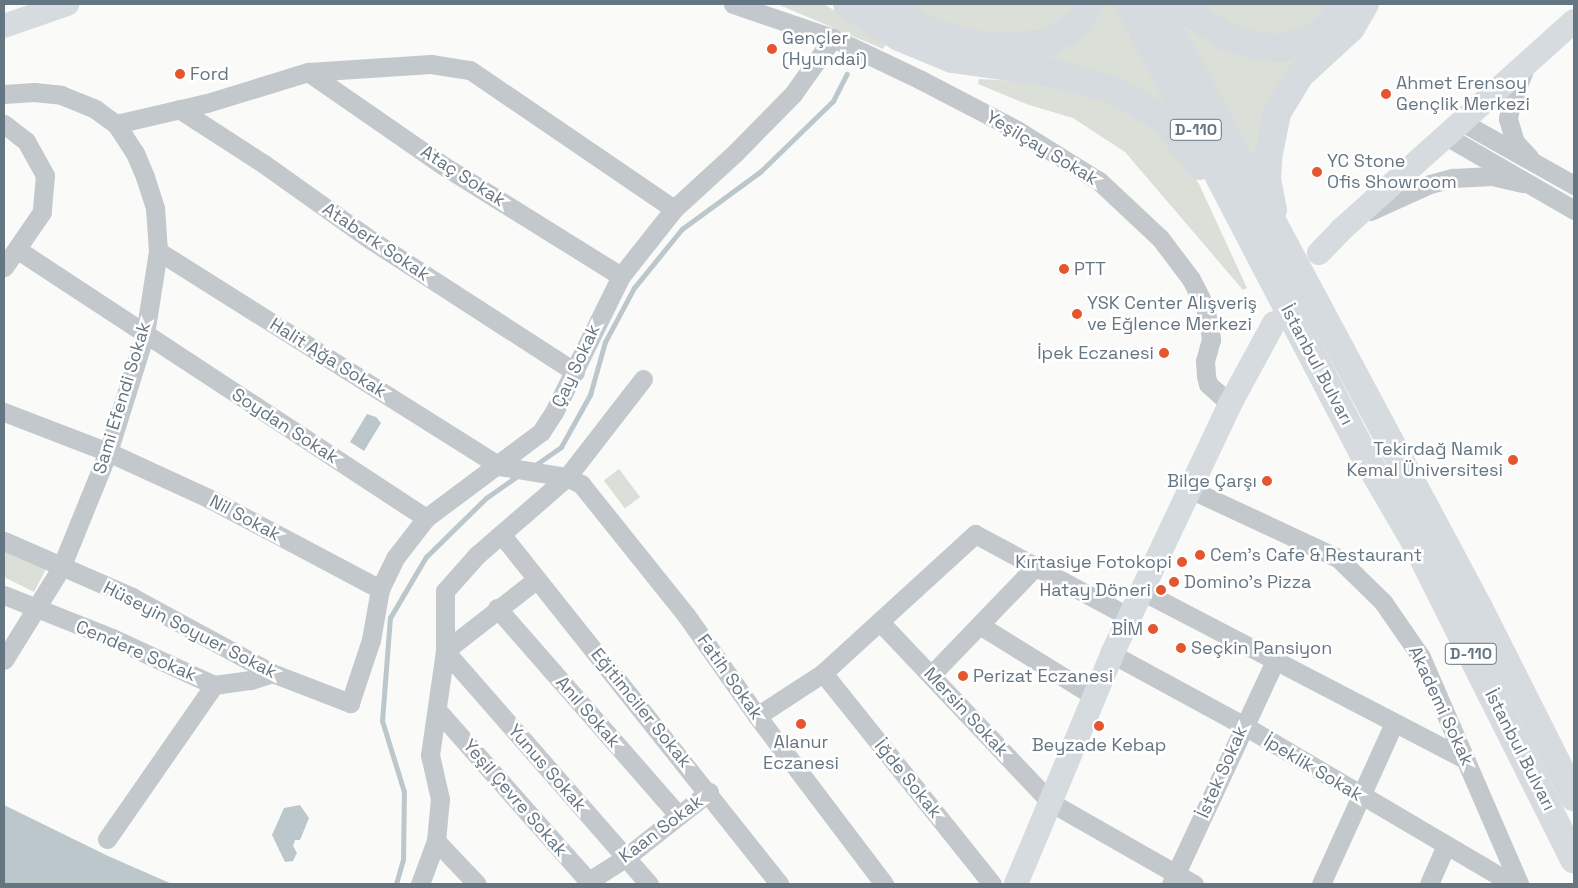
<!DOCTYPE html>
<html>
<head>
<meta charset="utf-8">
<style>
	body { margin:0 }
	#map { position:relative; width:1578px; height:888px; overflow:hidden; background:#fafaf8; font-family:"Space Grotesk",sans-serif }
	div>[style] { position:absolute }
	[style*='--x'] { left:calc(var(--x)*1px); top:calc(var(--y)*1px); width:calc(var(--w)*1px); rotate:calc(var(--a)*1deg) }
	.green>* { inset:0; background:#dadfd7; transform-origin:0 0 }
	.water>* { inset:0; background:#bbc7cb }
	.stream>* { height:4.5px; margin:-2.25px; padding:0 2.25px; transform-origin:2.25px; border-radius:2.25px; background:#bbc7cb }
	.minor>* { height:19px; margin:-9.5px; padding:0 9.5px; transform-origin:9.5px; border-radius:9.5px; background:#c3c8cc }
	.major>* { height:24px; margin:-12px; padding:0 12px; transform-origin:12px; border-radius:12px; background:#d6dbdf }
	.highway>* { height:28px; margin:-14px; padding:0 14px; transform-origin:14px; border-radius:14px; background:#d6dbdf }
	.dots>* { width:14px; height:14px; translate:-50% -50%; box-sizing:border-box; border:2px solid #fff; border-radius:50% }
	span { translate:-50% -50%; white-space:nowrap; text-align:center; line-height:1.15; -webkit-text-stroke:5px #fff; paint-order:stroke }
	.shield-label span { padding:1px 4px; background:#fff; border:1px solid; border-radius:4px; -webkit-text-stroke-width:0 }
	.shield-label { font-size:16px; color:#657683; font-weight:700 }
	.poi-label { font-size:18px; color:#657683 }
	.left { translate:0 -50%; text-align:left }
	.right { translate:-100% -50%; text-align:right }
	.street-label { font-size:18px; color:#657683 }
	.frame { position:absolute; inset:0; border:5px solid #657683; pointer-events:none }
</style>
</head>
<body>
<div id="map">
	<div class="green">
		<div style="clip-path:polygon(777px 4px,824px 4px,886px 44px,883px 49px)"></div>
		<div style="clip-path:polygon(902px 4px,1082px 4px,1057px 30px,1011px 38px,946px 27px)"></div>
		<div style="clip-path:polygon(1098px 4px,1116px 4px,1174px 115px,1025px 54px)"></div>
		<div style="clip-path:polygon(1190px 4px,1334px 4px,1298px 35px,1256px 37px)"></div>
		<div style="clip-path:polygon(1178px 18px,1313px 44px,1258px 169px)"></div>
		<div style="clip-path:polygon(979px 79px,1056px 83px,1074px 87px,1141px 117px,1182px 158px,1199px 184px,1247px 288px,1243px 290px,1125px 152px,1073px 118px,1029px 105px,978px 84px)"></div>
		<div style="left:619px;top:469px;width:35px;height:19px;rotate:53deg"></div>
		<div style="clip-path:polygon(4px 548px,46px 569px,34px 592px,4px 577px)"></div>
	</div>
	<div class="water">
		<div style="clip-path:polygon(367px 414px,376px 417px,381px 423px,364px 451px,350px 442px)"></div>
		<div style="clip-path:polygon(4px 805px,108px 856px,172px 884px,4px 884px)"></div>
		<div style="clip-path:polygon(300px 805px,309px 818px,300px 840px,295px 840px,293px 846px,297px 853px,293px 861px,285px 862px,272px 835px,284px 808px)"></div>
	</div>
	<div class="stream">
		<div style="--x:534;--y:466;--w:33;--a:-35"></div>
		<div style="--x:561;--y:447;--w:60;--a:-60.9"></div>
		<div style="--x:590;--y:395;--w:55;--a:-74.2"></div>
		<div style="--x:605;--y:342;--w:61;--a:-61.8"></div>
		<div style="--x:634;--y:288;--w:76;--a:-50.9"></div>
		<div style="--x:682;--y:229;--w:97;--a:-36.2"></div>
		<div style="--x:760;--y:172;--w:102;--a:-44.2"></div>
		<div style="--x:833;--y:101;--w:30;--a:-63"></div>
		<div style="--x:396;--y:884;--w:25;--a:-74"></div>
		<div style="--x:403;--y:860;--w:68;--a:-89.2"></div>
		<div style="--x:404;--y:792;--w:74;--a:-107.2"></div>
		<div style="--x:382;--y:721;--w:103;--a:-85.6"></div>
		<div style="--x:390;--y:618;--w:71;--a:-59.5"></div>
		<div style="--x:426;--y:557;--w:84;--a:-44.5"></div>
		<div style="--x:486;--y:498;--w:40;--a:-34.9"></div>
	</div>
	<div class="minor">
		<div style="--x:733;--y:4;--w:106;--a:18.8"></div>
		<div style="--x:833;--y:38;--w:98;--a:25.5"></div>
		<div style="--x:921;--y:80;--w:108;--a:27.5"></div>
		<div style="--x:1017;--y:130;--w:97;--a:31.9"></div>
		<div style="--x:1099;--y:181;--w:83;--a:43.1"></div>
		<div style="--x:1160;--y:238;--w:51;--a:52.9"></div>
		<div style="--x:1191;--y:279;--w:31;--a:63"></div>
		<div style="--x:1205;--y:307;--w:33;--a:79"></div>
		<div style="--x:1211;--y:339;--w:23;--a:105"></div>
		<div style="--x:1205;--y:361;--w:15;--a:86"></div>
		<div style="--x:1206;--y:376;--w:8;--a:76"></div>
		<div style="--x:1208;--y:384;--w:30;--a:42"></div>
		<div style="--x:1525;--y:67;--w:39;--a:111"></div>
		<div style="--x:1511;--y:103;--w:16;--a:101"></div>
		<div style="--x:1508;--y:119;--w:24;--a:73"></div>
		<div style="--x:1515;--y:142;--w:21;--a:47"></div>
		<div style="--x:308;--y:72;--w:165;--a:34.7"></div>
		<div style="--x:444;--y:166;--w:208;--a:31.9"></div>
		<div style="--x:4;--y:94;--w:30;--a:-4"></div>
		<div style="--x:34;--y:92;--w:27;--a:6"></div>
		<div style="--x:61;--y:95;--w:37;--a:22"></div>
		<div style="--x:95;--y:109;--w:26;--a:36"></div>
		<div style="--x:116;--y:124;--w:35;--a:57"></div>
		<div style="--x:135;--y:153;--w:26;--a:67"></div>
		<div style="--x:145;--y:177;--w:33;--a:72"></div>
		<div style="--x:155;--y:208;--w:43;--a:86"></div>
		<div style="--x:158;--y:251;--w:84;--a:98.9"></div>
		<div style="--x:145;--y:334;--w:124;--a:107.4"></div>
		<div style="--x:108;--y:452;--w:125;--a:112.1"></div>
		<div style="--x:61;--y:568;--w:108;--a:121.8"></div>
		<div style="--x:179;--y:109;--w:101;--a:32.9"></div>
		<div style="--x:264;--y:164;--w:131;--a:35.4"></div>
		<div style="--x:371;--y:240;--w:243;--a:32.9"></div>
		<div style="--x:1462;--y:122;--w:129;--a:29.4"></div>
		<div style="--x:4;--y:124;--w:28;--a:38"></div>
		<div style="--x:26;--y:141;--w:39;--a:61"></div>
		<div style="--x:45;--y:175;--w:37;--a:95"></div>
		<div style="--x:42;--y:212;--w:67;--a:124.6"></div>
		<div style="--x:116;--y:124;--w:93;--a:-13"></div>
		<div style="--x:207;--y:103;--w:106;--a:-17.1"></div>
		<div style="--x:308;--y:72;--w:123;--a:-3.7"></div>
		<div style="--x:431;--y:64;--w:39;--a:9"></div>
		<div style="--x:470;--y:70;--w:247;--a:34.3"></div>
		<div style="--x:1446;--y:136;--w:148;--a:30"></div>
		<div style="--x:1370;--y:211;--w:66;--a:-24.2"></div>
		<div style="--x:1430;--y:184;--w:24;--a:-15"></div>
		<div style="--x:1453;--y:178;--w:39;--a:-3"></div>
		<div style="--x:1492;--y:176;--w:31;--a:13"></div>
		<div style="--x:18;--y:250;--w:488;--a:33.3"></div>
		<div style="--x:158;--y:251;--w:403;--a:32.2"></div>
		<div style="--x:499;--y:466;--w:69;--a:9.2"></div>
		<div style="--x:567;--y:477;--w:16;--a:27"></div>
		<div style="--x:581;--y:484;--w:168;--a:51.3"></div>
		<div style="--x:686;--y:615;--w:123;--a:54.9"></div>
		<div style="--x:757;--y:716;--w:211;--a:52.9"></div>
		<div style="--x:4;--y:412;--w:111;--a:21"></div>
		<div style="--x:108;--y:452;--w:110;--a:24.7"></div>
		<div style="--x:208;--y:498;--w:195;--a:27.9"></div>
		<div style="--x:1192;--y:490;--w:161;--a:25"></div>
		<div style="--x:1338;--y:558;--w:63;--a:44.4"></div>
		<div style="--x:1383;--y:602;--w:67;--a:55.4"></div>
		<div style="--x:1421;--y:657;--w:247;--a:66.6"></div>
		<div style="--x:501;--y:534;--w:447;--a:51.5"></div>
		<div style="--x:4;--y:541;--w:140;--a:23.6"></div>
		<div style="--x:132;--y:597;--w:159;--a:28.5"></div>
		<div style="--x:272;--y:673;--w:84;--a:21"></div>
		<div style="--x:350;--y:703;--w:66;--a:-71.6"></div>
		<div style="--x:371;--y:640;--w:52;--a:-80"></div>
		<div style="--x:380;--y:589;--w:34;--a:-64"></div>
		<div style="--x:395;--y:558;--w:51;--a:-52.2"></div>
		<div style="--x:426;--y:518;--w:144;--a:-36.8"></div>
		<div style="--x:541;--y:432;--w:24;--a:-57"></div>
		<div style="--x:554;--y:412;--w:152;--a:-63.8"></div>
		<div style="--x:621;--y:276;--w:85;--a:-51.7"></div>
		<div style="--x:674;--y:209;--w:84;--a:-42.6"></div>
		<div style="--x:736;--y:152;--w:81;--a:-45.5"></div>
		<div style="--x:793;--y:94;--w:69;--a:-54.5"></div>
		<div style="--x:537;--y:579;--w:117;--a:142"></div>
		<div style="--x:445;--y:651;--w:310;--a:48.8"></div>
		<div style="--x:1142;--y:591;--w:365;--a:27.5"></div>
		<div style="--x:4;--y:595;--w:116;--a:21.7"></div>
		<div style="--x:112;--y:638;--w:112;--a:24.7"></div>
		<div style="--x:214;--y:685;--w:37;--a:-8"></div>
		<div style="--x:251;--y:680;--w:22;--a:-18"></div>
		<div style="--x:497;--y:608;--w:276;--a:48.8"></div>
		<div style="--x:881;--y:623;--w:246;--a:46.6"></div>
		<div style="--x:1050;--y:802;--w:166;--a:29.7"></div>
		<div style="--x:981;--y:626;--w:133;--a:31.8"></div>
		<div style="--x:1112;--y:654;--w:149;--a:28.5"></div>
		<div style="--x:1243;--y:725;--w:313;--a:30.5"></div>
		<div style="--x:823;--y:673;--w:270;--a:51.3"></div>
		<div style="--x:931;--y:675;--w:150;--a:-46.1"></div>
		<div style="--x:438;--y:711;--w:231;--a:48.5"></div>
		<div style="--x:757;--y:716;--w:79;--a:-33.1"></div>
		<div style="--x:823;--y:673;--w:206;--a:-42.4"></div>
		<div style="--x:975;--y:534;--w:175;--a:28.3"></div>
		<div style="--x:107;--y:839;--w:188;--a:-55.2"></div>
		<div style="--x:436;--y:841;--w:59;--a:46.4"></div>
		<div style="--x:589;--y:881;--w:43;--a:-32.6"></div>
		<div style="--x:625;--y:858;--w:107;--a:-38.2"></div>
		<div style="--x:420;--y:884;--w:46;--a:-69.6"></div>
		<div style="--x:436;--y:841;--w:42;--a:-84.6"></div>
		<div style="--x:440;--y:799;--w:45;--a:-102.8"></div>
		<div style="--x:430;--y:755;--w:105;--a:-81.8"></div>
		<div style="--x:445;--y:651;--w:60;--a:-90"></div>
		<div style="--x:445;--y:591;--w:48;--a:-48.4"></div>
		<div style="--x:477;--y:555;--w:119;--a:-40.9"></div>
		<div style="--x:567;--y:477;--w:124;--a:-52.2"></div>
		<div style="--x:1171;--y:884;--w:246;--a:-65"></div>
		<div style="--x:1321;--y:884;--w:175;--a:-65.6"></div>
		<div style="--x:1429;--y:884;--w:43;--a:-66.4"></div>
	</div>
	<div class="major">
		<div style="--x:4;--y:26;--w:67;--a:-19.2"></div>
		<div style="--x:1319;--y:253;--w:32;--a:-46"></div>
		<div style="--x:1341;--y:230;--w:313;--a:-41.9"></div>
		<div style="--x:1016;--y:884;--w:249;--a:-67.3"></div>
		<div style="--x:1112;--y:654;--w:276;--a:-64.7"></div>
		<div style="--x:1230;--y:404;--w:92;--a:-61.5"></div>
	</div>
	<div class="highway">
		<div style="--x:847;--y:4;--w:62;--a:32.4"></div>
		<div style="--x:899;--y:37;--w:57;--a:22.5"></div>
		<div style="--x:952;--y:59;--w:103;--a:7.8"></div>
		<div style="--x:1054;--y:73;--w:60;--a:15.4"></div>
		<div style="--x:1112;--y:89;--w:45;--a:29.4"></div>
		<div style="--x:1151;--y:111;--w:22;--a:39"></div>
		<div style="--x:1168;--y:125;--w:52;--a:52"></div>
		<div style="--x:889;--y:4;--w:39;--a:38"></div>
		<div style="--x:920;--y:28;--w:44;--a:18.4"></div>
		<div style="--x:962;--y:42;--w:36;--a:8"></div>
		<div style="--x:998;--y:47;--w:50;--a:-4.6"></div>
		<div style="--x:1048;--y:43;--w:35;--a:-33"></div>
		<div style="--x:1077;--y:24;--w:23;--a:-59"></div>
		<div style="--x:1129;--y:4;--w:504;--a:62.47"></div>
		<div style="--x:1362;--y:451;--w:105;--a:59.8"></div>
		<div style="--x:1415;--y:542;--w:355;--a:63.4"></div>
		<div style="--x:1156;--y:4;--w:685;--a:61.86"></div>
		<div style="--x:1479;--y:608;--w:212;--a:63.3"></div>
		<div style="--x:1176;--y:4;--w:63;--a:32.7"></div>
		<div style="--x:1229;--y:38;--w:29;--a:16"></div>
		<div style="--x:1257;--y:46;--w:25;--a:5"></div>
		<div style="--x:1282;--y:48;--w:36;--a:-19"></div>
		<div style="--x:1316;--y:36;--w:16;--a:-38"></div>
		<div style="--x:1329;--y:26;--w:27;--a:-56"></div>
		<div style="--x:1273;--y:210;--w:31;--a:-101"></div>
		<div style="--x:1267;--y:180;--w:22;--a:-87"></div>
		<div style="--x:1268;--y:158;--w:46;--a:-78.7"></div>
		<div style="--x:1277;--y:113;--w:44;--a:-58.8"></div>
		<div style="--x:1300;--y:75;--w:69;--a:-42.7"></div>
		<div style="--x:1351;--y:28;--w:28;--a:-60"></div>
	</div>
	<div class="dots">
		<div style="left:772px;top:49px;background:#e4572e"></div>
		<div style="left:180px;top:74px;background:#e4572e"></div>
		<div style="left:1386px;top:94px;background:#e4572e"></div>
		<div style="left:1317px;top:172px;background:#e4572e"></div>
		<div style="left:1064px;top:269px;background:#e4572e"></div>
		<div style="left:1077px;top:314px;background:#e4572e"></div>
		<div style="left:1164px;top:353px;background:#e4572e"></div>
		<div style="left:1513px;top:460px;background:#e4572e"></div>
		<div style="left:1267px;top:481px;background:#e4572e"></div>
		<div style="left:1200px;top:555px;background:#e4572e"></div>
		<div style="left:1182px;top:562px;background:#e4572e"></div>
		<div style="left:1174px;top:582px;background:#e4572e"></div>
		<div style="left:1161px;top:590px;background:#e4572e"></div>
		<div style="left:1153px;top:629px;background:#e4572e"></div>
		<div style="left:1181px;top:648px;background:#e4572e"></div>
		<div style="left:963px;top:676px;background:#e4572e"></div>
		<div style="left:801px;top:724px;background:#e4572e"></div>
		<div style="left:1099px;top:726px;background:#e4572e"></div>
	</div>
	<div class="shield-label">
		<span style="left:1196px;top:130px">D-110</span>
		<span style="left:1471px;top:654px">D-110</span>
	</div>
	<div class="poi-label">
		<span class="left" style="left:782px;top:49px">Gençler<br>(Hyundai)</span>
		<span class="left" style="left:190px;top:74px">Ford</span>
		<span class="left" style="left:1396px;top:94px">Ahmet Erensoy<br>Gençlik Merkezi</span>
		<span class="left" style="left:1327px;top:172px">YC Stone<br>Ofis Showroom</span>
		<span class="left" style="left:1074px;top:269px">PTT</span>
		<span class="left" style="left:1087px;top:314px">YSK Center Alışveriş<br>ve Eğlence Merkezi</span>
		<span class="right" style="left:1154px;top:353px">İpek Eczanesi</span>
		<span class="right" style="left:1503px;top:460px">Tekirdağ Namık<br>Kemal Üniversitesi</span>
		<span class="right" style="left:1257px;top:481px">Bilge Çarşı</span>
		<span class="left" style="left:1210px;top:555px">Cem's Cafe &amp; Restaurant</span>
		<span class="right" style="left:1172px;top:562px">Kırtasiye Fotokopi</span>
		<span class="left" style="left:1184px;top:582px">Domino's Pizza</span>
		<span class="right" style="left:1151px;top:590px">Hatay Döneri</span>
		<span class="right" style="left:1143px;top:629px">BİM</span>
		<span class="left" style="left:1191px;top:648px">Seçkin Pansiyon</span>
		<span class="left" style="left:973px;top:676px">Perizat Eczanesi</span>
		<span style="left:801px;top:753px">Alanur<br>Eczanesi</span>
		<span style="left:1099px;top:745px">Beyzade Kebap</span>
	</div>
	<div class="street-label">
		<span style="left:1042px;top:148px;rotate:31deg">Yeşilçay Sokak</span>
		<span style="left:463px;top:176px;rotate:33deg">Ataç Sokak</span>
		<span style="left:376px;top:242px;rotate:34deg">Ataberk Sokak</span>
		<span style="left:328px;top:358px;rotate:32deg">Halit Ağa Sokak</span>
		<span style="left:1317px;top:365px;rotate:62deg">İstanbul Bulvarı</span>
		<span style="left:576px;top:366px;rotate:-65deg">Çay Sokak</span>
		<span style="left:122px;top:398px;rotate:-73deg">Sami Efendi Sokak</span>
		<span style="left:285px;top:426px;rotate:33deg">Soydan Sokak</span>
		<span style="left:245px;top:518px;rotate:28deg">Nil Sokak</span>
		<span style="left:190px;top:630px;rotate:27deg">Hüseyin Soyuer Sokak</span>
		<span style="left:136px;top:651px;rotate:23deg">Cendere Sokak</span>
		<span style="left:730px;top:677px;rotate:55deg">Fatih Sokak</span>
		<span style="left:1441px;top:706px;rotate:65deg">Akademi Sokak</span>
		<span style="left:641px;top:708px;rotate:51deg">Eğitimciler Sokak</span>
		<span style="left:588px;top:712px;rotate:49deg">Anıl Sokak</span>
		<span style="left:966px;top:712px;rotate:47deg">Mersin Sokak</span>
		<span style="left:1520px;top:750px;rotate:63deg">İstanbul Bulvarı</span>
		<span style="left:547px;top:768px;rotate:49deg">Yunus Sokak</span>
		<span style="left:1313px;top:768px;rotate:31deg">İpeklik Sokak</span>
		<span style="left:1222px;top:772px;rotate:-66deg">İstek Sokak</span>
		<span style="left:908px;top:779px;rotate:51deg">İğde Sokak</span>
		<span style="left:515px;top:798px;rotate:49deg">Yeşil Çevre Sokak</span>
		<span style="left:661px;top:829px;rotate:-37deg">Kaan Sokak</span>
	</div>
	<div class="frame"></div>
</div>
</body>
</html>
